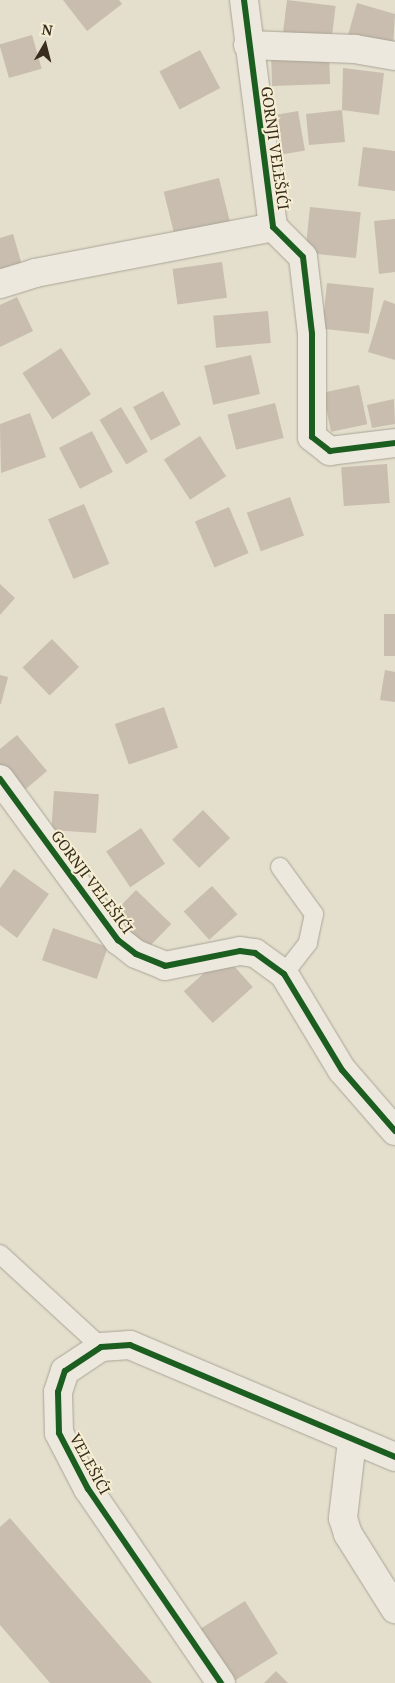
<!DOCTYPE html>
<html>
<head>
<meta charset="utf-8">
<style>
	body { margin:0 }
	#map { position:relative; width:395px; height:1683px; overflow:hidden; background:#e4dfcd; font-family:"Noto Serif",serif }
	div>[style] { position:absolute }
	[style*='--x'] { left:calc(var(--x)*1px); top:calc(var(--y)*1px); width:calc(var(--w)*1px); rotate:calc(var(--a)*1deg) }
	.building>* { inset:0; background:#c8bdae; transform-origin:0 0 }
	.roads { filter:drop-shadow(0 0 1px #a9a496) drop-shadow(0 0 1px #a9a496) }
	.service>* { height:18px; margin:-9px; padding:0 9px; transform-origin:9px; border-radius:9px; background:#ece8de }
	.minor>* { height:28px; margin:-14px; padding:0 14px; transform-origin:14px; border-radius:14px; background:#ece8de }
	.cycleway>* { height:6px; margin:-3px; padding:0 3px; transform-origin:3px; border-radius:3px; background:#1b5e20 }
	span { translate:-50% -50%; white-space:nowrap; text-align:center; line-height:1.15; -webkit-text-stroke:4px #f5eed2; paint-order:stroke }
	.street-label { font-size:15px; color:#382c1e }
	.north { position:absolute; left:20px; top:20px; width:50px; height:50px; -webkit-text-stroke:4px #f5eed2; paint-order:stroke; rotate:8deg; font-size:14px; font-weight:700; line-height:20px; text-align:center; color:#382c1e }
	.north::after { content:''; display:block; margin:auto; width:18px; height:22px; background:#382c1e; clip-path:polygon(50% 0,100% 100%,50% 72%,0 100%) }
</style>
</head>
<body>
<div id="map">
	<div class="building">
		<div style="clip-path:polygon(63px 0,119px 0,122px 4px,87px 31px)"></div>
		<div style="left:287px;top:0;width:49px;height:32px;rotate:7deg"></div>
		<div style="clip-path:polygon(357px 3px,395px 14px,393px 48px,348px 35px)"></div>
		<div style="left:32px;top:35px;width:35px;height:34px;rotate:74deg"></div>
		<div style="left:200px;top:50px;width:43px;height:46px;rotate:62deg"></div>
		<div style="left:329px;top:53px;width:31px;height:58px;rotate:88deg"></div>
		<div style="clip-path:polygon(343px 68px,384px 73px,379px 115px,342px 110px,345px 142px,309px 145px,306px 114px,342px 110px)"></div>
		<div style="left:298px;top:111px;width:40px;height:35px;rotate:80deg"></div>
		<div style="clip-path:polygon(363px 147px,395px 151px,395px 191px,358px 186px)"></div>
		<div style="left:219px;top:178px;width:49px;height:57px;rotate:76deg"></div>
		<div style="left:310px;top:207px;width:51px;height:46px;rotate:6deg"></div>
		<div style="clip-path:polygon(395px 219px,395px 272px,379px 274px,374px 221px)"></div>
		<div style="clip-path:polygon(13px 234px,22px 265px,0 270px,0 238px)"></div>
		<div style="left:222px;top:262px;width:36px;height:50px;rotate:82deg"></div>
		<div style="left:327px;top:283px;width:47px;height:46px;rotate:6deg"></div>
		<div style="clip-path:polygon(17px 297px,33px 331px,0 347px,0 305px)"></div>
		<div style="clip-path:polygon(384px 300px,395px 304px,395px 360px,368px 352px)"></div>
		<div style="left:268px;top:311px;width:32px;height:55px;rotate:85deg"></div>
		<div style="left:61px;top:348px;width:55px;height:46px;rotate:57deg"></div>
		<div style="left:251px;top:355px;width:40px;height:48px;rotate:77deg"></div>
		<div style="left:359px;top:385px;width:40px;height:37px;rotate:78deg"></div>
		<div style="left:163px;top:391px;width:38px;height:34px;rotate:62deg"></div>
		<div style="clip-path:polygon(394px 399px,395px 424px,372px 428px,367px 405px)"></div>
		<div style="left:275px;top:403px;width:36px;height:49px;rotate:76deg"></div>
		<div style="left:121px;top:407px;width:52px;height:25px;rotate:59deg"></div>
		<div style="clip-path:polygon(30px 413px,46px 457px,1px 473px,0 424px)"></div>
		<div style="left:92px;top:431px;width:46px;height:37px;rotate:63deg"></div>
		<div style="left:200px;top:436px;width:48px;height:43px;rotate:57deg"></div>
		<div style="left:387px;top:464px;width:39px;height:46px;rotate:86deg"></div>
		<div style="left:290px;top:497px;width:41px;height:46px;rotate:70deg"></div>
		<div style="left:84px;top:504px;width:65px;height:39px;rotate:67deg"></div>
		<div style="left:229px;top:507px;width:50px;height:37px;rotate:67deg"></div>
		<div style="clip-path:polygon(0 584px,15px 598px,0 615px)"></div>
		<div style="left:384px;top:614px;width:11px;height:42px"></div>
		<div style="left:52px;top:639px;width:39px;height:41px;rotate:46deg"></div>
		<div style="clip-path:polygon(385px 670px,395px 672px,395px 702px,380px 700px)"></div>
		<div style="clip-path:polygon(0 675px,8px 677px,1px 704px,0 704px)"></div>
		<div style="left:164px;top:707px;width:43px;height:52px;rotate:71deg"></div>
		<div style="clip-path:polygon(17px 735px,47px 771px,20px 794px,0 770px,0 749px)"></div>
		<div style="left:54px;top:791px;width:45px;height:39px;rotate:4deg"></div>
		<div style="left:203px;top:810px;width:39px;height:43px;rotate:46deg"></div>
		<div style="left:141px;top:828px;width:43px;height:42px;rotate:56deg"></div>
		<div style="clip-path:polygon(14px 869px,49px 894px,17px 938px,0 925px,0 888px)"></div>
		<div style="left:212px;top:886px;width:38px;height:38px;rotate:48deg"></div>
		<div style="left:136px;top:890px;width:49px;height:38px;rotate:44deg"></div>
		<div style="left:53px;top:928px;width:58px;height:34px;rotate:19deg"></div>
		<div style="left:224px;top:955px;width:43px;height:54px;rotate:48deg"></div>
		<div style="clip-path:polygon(10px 1518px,94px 1616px,152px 1683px,50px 1683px,0 1625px,0 1527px)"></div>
		<div style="left:245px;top:1601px;width:62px;height:54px;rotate:58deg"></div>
		<div style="clip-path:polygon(276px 1671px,288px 1683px,264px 1683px)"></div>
	</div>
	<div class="roads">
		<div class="service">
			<div style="--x:280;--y:867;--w:58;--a:54.1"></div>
			<div style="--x:314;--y:914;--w:30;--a:102"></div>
			<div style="--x:308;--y:943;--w:39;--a:128"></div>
			<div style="--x:0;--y:1254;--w:137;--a:42.6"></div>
		</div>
		<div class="minor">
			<div style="--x:244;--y:0;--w:229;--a:82.7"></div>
			<div style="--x:273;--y:227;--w:42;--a:45"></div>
			<div style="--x:303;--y:257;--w:78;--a:83.3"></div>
			<div style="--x:312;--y:334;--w:103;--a:90"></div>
			<div style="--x:312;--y:437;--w:23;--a:38"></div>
			<div style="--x:330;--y:451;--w:65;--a:-7"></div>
			<div style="--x:248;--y:45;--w:107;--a:2.1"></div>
			<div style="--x:355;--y:49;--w:41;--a:9.9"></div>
			<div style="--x:0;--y:284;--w:37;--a:-17"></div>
			<div style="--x:35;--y:273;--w:242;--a:-10.9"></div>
			<div style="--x:0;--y:779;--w:200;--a:53.8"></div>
			<div style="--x:118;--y:940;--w:23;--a:38"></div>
			<div style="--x:136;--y:954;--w:31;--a:22"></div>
			<div style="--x:165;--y:966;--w:76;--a:-11.3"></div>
			<div style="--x:240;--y:951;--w:15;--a:8"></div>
			<div style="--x:255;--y:953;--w:36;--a:36"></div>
			<div style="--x:284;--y:974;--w:112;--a:58.9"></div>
			<div style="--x:342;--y:1070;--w:81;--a:49"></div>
			<div style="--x:352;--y:1441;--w:78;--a:96.7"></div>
			<div style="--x:343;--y:1518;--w:17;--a:73"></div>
			<div style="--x:348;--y:1534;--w:89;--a:57.9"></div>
			<div style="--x:221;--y:1683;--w:235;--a:-124.4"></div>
			<div style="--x:88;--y:1489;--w:63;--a:-117.4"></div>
			<div style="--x:59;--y:1433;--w:41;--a:-91.4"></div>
			<div style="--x:58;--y:1392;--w:22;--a:-72"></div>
			<div style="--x:65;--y:1371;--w:43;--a:-33.7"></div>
			<div style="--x:101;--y:1347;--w:29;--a:-4"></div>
			<div style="--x:130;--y:1345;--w:288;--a:22.9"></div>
		</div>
	</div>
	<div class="cycleway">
		<div style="--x:244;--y:0;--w:229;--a:82.7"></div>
		<div style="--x:273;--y:227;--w:42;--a:45"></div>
		<div style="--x:303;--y:257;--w:78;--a:83.3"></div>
		<div style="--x:312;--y:334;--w:103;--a:90"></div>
		<div style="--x:312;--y:437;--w:23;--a:38"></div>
		<div style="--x:330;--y:451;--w:65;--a:-7"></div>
		<div style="--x:0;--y:779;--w:200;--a:53.8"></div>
		<div style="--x:118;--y:940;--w:23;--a:38"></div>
		<div style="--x:136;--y:954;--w:31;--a:22"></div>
		<div style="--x:165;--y:966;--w:76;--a:-11.3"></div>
		<div style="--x:240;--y:951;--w:15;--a:8"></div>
		<div style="--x:255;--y:953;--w:36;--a:36"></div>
		<div style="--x:284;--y:974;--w:112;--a:58.9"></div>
		<div style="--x:342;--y:1070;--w:81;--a:49"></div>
		<div style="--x:221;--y:1683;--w:235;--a:-124.4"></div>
		<div style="--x:88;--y:1489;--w:63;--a:-117.4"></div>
		<div style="--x:59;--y:1433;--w:41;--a:-91.4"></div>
		<div style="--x:58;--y:1392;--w:22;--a:-72"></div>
		<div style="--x:65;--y:1371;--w:43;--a:-33.7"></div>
		<div style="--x:101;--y:1347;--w:29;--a:-4"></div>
		<div style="--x:130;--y:1345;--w:288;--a:22.9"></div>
	</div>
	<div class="street-label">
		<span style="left:275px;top:148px;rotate:82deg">GORNJI VELEŠIĆI</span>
		<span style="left:92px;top:882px;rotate:53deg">GORNJI VELEŠIĆI</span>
		<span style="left:90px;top:1464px;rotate:61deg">VELEŠIĆI</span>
	</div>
	<div class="north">N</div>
</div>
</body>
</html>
